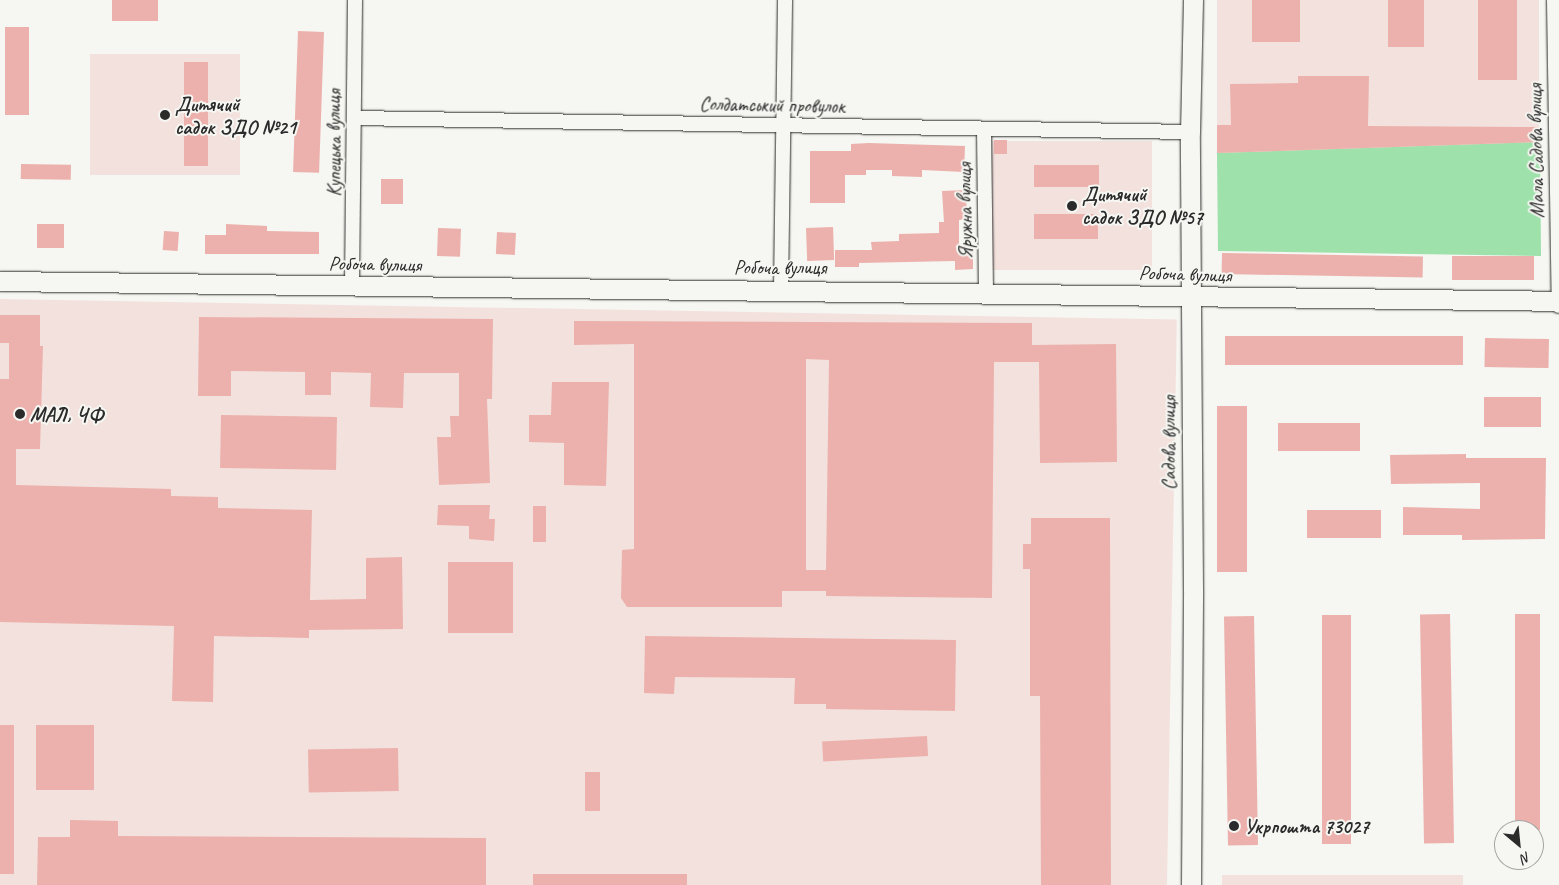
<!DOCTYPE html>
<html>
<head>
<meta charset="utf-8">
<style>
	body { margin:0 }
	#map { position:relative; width:1559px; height:885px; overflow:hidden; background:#f6f6f2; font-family:Caveat,sans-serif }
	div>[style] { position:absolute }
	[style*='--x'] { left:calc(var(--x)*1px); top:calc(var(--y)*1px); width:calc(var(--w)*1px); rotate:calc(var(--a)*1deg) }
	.built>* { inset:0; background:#f3e1dd; transform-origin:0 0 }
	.green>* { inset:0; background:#9fe1ab }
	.building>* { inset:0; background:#ecb1ac; transform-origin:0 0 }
	.roads { filter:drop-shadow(0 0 1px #2b2b2b) drop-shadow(0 0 1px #2b2b2b) }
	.street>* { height:14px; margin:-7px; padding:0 7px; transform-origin:7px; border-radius:7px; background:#f6f6f2 }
	.secondary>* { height:19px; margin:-9.5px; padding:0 9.5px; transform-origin:9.5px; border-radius:9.5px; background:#f6f6f2 }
	.dots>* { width:14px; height:14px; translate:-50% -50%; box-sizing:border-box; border:2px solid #f6f6f2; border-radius:50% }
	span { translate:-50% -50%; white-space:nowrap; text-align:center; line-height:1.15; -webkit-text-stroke:4px #f6f6f2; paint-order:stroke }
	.poi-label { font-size:20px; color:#2b2b2b; font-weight:700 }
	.left { translate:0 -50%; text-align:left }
	.street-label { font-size:20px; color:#2b2b2b }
	.north { position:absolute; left:1494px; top:820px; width:50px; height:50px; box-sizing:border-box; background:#f6f6f2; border:1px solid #a5a5a2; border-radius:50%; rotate:152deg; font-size:14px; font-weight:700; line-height:20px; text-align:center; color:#2b2b2b }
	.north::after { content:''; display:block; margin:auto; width:18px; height:22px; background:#2b2b2b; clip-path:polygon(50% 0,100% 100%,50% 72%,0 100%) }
</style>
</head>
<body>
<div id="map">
	<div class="built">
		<div style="left:1217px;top:0;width:322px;height:153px"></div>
		<div style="left:240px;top:54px;width:121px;height:150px;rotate:90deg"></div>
		<div style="left:992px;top:141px;width:160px;height:129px"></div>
		<div style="left:0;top:299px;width:1177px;height:586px;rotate:1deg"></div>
		<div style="left:1222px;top:875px;width:241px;height:10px"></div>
	</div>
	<div class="green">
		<div style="clip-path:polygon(1540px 142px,1541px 256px,1218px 251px,1217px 153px)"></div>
	</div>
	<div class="building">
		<div style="left:112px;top:0;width:46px;height:21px"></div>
		<div style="left:1252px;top:0;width:48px;height:42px"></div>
		<div style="left:1388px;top:0;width:36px;height:47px"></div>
		<div style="left:1478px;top:0;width:39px;height:80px"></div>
		<div style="left:5px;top:27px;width:24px;height:88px"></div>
		<div style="left:298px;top:31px;width:26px;height:141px;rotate:2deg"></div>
		<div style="left:184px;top:62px;width:24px;height:104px"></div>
		<div style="clip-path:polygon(1298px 76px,1369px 76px,1368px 126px,1540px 127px,1540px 142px,1217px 153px,1217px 125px,1231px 125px,1230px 84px,1298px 83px)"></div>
		<div style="left:994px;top:140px;width:13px;height:14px"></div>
		<div style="clip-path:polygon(869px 143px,965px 146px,964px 172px,922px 170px,922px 177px,892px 176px,892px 170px,866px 170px,866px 175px,845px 175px,845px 203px,810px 203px,810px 151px,851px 151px,851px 144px)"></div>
		<div style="left:21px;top:164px;width:50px;height:15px;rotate:1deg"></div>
		<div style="left:1034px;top:165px;width:65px;height:22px"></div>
		<div style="left:381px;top:179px;width:22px;height:25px"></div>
		<div style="clip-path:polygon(966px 190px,967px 219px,959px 220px,959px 246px,973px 246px,973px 269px,955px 270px,955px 261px,859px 263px,859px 267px,835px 267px,835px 250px,872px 250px,871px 242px,899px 241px,899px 234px,939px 233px,939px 222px,944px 222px,942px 191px)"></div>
		<div style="left:1034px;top:214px;width:64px;height:25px"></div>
		<div style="left:37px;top:224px;width:27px;height:24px"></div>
		<div style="clip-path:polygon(226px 224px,267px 226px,267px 231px,319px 232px,319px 254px,205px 254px,205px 235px,226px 235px)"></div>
		<div style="left:833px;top:227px;width:33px;height:27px;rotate:88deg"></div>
		<div style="left:438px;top:228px;width:23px;height:28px;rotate:2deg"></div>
		<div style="left:164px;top:231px;width:15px;height:19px;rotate:4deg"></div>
		<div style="left:497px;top:232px;width:19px;height:22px;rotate:3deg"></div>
		<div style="left:1222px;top:253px;width:201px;height:21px;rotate:1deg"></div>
		<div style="left:1452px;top:256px;width:82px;height:24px"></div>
		<div style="clip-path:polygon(0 315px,40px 315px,40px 346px,43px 346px,40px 449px,16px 449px,16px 485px,171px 489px,171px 496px,218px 497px,218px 508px,312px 510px,310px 600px,366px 599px,366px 558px,402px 557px,403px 629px,309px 630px,309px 638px,214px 636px,213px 702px,172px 701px,174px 626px,0 622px,0 379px,9px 379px,9px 343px,0 343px)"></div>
		<div style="clip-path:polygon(199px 317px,493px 319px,492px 399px,487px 399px,490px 483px,439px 485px,437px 437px,451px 437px,450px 416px,459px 416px,459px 373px,404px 373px,403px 408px,370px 407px,371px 373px,331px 372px,331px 395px,305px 395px,305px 372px,231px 371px,231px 396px,198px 396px)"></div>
		<div style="clip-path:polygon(evenodd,574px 321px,1032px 323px,1032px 345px,1116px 344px,1117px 462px,1040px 463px,1039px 362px,994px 362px,992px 598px,826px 596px,826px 591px,782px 591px,782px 607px,627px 607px,621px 598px,622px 550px,634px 549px,634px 344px,574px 345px,574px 321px,806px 359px,829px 360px,826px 570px,806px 570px,806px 359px)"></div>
		<div style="left:1225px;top:336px;width:238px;height:29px"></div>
		<div style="left:1485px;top:338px;width:64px;height:29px;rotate:1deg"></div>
		<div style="clip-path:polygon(552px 382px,609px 382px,606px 486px,564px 485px,564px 443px,529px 442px,529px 415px,551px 415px)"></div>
		<div style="left:1541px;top:397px;width:30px;height:57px;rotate:90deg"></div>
		<div style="left:1247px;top:406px;width:166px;height:30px;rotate:90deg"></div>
		<div style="left:221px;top:415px;width:116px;height:53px;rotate:1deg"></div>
		<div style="left:1278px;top:423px;width:82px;height:28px"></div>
		<div style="clip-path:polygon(1466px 454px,1466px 458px,1546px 458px,1545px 539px,1462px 540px,1462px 535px,1403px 535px,1403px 507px,1480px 509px,1480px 483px,1391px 484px,1390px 455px)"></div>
		<div style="clip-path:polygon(438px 505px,490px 505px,489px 519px,495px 519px,494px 541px,469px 539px,469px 526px,437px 525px)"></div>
		<div style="left:533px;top:506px;width:13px;height:36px"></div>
		<div style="left:1307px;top:510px;width:74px;height:28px"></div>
		<div style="clip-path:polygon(1031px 518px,1110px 518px,1111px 885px,1041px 885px,1040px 696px,1030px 696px,1030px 569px,1023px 569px,1023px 544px,1031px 544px)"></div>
		<div style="left:448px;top:562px;width:65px;height:71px"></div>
		<div style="left:1450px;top:614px;width:229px;height:30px;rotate:89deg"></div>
		<div style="left:1515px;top:614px;width:25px;height:216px"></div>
		<div style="left:1322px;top:615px;width:29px;height:229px"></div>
		<div style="left:1254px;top:616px;width:229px;height:30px;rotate:89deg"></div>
		<div style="clip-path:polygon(645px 636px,956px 640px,955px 711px,826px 709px,826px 704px,794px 704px,795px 678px,675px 677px,674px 694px,644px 693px)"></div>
		<div style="left:0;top:725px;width:14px;height:149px"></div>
		<div style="left:94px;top:725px;width:65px;height:58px;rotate:90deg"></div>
		<div style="left:927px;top:736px;width:20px;height:105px;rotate:87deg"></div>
		<div style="left:398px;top:748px;width:43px;height:90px;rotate:89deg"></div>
		<div style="left:585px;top:772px;width:15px;height:39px"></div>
		<div style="clip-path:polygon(70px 820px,118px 821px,118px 836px,486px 838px,486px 885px,37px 885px,38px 837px,70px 837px)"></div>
		<div style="left:533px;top:874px;width:154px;height:11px"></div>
	</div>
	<div class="roads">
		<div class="street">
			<div style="--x:1554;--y:0;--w:306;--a:89.1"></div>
			<div style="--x:354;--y:118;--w:836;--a:0.96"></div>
			<div style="--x:984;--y:129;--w:163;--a:89.3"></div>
			<div style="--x:352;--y:286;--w:286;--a:-89.4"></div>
			<div style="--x:781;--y:289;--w:289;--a:-89.2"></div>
		</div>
		<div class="secondary">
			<div style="--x:0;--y:281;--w:1559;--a:0.73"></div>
			<div style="--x:1191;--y:885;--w:295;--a:-89.6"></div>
			<div style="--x:1193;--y:590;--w:458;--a:-90.4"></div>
			<div style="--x:1190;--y:132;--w:132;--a:-88.7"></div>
		</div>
	</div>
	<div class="dots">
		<div style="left:165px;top:115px;background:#2b2b2b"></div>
		<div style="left:1072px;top:206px;background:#2b2b2b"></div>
		<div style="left:20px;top:414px;background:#2b2b2b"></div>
		<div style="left:1234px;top:826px;background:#2b2b2b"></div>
	</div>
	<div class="poi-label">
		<span class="left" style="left:175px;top:116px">Дитячий<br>садок ЗДО №21</span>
		<span class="left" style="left:1082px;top:206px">Дитячий<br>садок ЗДО №57</span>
		<span class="left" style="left:30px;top:414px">МАЛ, ЧФ</span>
		<span class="left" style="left:1244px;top:826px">Укрпошта 73027</span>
	</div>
	<div class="street-label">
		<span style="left:772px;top:105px;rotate:1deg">Солдатський провулок</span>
		<span style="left:334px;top:143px;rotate:-90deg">Купецька вулиця</span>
		<span style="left:1536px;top:151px;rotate:-91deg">Мала Садова вулиця</span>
		<span style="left:965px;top:211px;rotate:-91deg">Яружна вулиця</span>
		<span style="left:375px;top:264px;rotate:1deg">Робоча вулиця</span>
		<span style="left:780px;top:267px">Робоча вулиця</span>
		<span style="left:1185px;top:274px;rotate:2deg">Робоча вулиця</span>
		<span style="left:1169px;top:443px;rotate:-90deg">Садова вулиця</span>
	</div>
	<div class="north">N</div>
</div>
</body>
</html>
